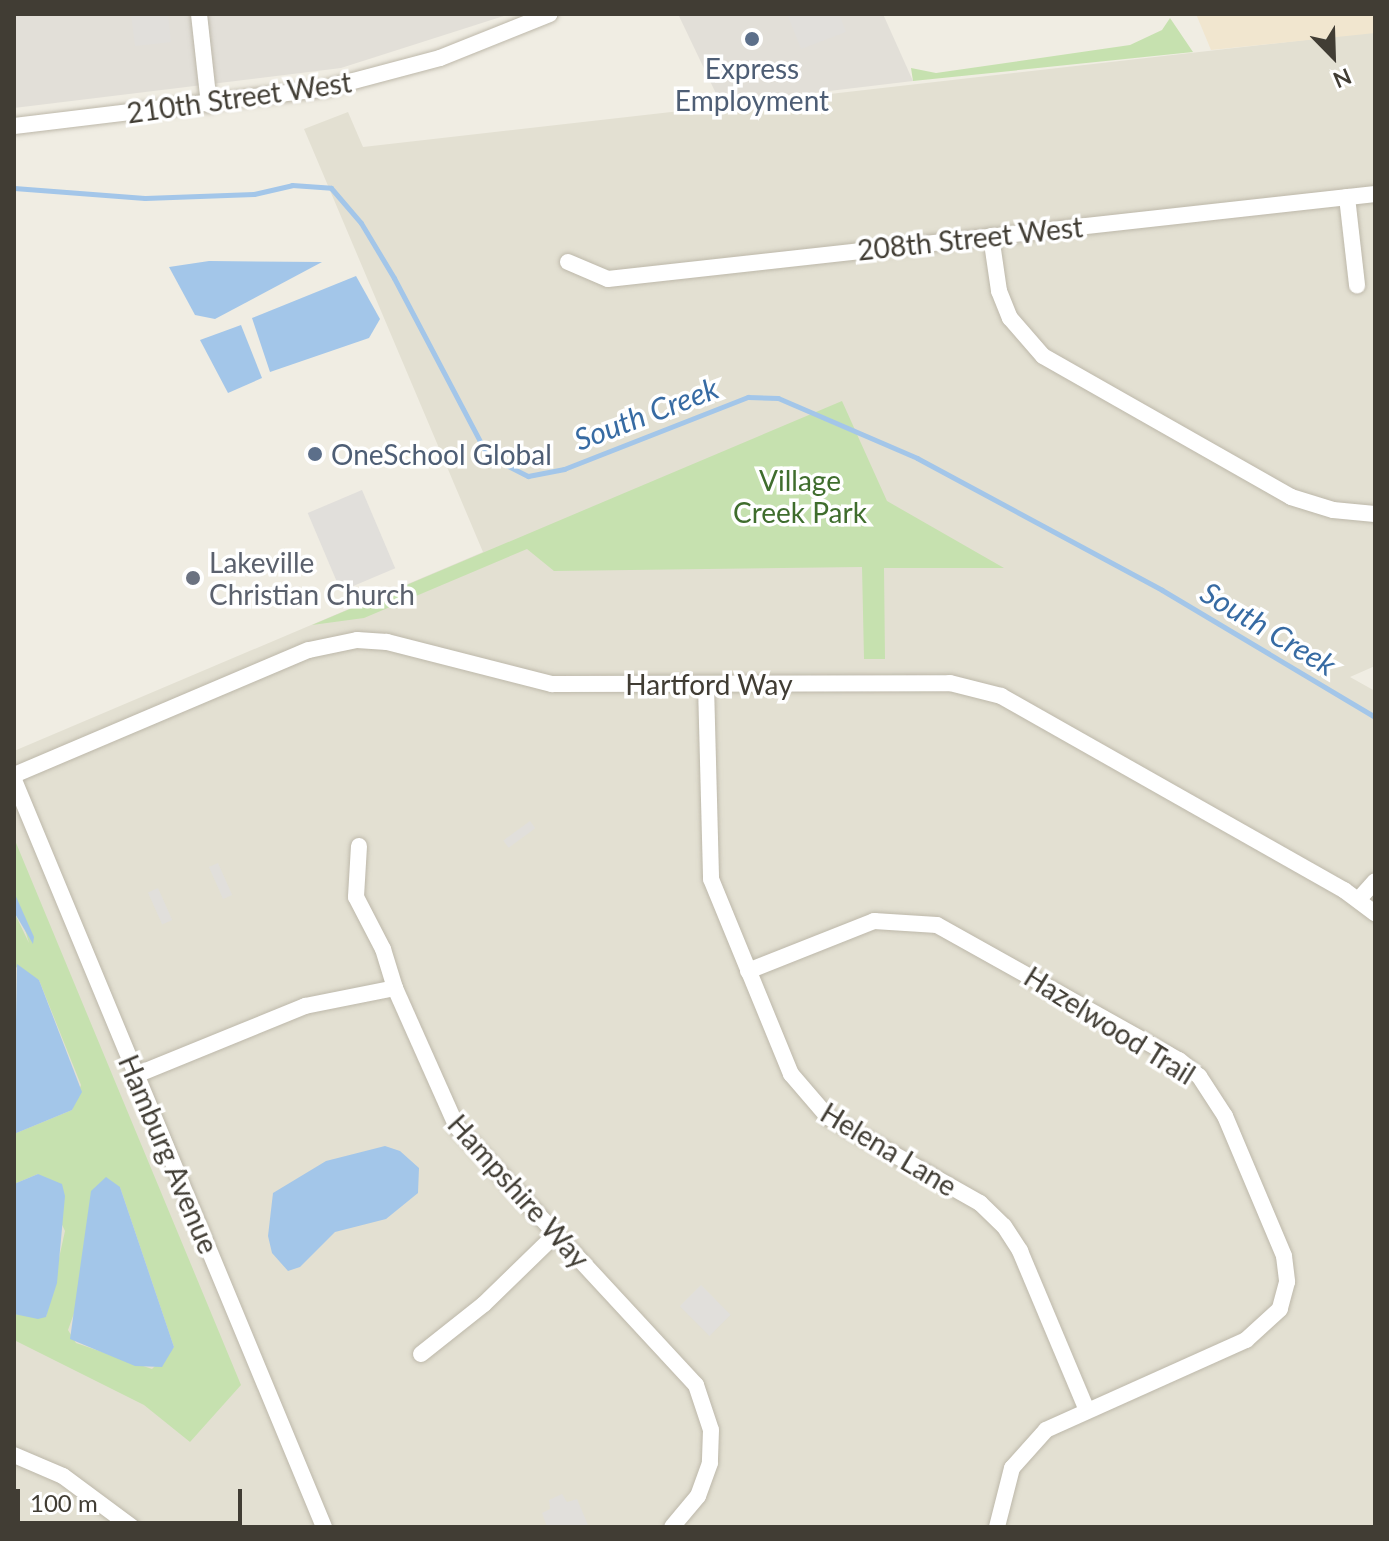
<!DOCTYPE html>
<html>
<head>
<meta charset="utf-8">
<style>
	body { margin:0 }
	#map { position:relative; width:1389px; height:1541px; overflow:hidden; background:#f0ede3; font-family:Lato,sans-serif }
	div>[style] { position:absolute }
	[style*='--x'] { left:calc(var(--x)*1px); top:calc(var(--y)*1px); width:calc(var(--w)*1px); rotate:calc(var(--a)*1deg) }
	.residential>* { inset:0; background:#e3e0d2 }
	.commercial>* { inset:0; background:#f1e6cf }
	.industrial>* { inset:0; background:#e2dfd8 }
	.green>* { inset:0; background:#c6e1af }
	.parking>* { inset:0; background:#e1dfdb; transform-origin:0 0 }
	.water>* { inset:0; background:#a3c6e9 }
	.stream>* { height:5px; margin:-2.5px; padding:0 2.5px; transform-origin:2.5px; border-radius:2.5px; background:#a3c6e9 }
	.roads { filter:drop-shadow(0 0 2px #bdb8aa) drop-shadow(0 0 2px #bdb8aa) }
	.minor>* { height:16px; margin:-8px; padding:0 8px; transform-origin:8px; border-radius:8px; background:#fff }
	.dots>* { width:22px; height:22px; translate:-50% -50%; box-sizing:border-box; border:4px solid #fff; border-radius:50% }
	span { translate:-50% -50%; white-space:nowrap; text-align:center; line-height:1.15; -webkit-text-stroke:7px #fff; paint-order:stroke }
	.service-label { font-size:28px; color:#4e5e75 }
	.left { translate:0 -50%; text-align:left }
	.street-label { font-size:28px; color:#413d34 }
	.park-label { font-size:28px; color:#3f6d2d }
	.worship-label { font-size:28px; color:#5b616d }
	.water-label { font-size:30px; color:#376ba3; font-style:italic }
	.frame { position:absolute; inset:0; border:16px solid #413d34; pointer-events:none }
	.north { position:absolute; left:1293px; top:16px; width:80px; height:80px; -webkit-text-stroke:6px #fff; paint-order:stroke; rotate:157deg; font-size:22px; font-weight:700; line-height:32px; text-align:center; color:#413d34 }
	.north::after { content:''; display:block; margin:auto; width:28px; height:36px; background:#413d34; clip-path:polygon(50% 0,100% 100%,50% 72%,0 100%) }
	.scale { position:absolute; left:16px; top:1489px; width:226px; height:36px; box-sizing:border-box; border:4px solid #413d34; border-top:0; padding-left:10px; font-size:24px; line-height:28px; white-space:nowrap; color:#413d34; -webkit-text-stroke:6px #fff; paint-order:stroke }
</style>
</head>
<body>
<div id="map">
	<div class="residential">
		<div style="clip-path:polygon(1375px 32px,1375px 666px,1350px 677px,1375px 691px,1375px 1527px,14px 1527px,14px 751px,483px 552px,304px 129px,348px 112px,363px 147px)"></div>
	</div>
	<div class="commercial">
		<div style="clip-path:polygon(1196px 14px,1375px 14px,1375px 33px,1211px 50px)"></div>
	</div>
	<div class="industrial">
		<div style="clip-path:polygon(14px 14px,510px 14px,341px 68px,14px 108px)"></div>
		<div style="clip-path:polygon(678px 14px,883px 14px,913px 81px,721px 104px)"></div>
	</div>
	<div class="green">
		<div style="clip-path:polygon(1170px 18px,1193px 52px,913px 81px,911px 68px,936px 73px,1130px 45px,1162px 30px)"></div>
		<div style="clip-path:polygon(842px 401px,887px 501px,1004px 568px,884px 568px,885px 659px,864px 659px,862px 567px,554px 571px,527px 549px,364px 618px,312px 625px)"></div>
		<div style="clip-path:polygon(evenodd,14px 838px,241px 1385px,190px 1442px,144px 1405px,14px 1340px,14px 1314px,46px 1317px,65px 1231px,38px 1174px,14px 1184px,14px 1134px,72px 1110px,81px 1085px,39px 980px,14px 966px,14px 912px,29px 943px,14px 892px,14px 838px,120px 1187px,174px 1347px,152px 1369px,76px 1343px,68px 1330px,120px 1187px)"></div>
	</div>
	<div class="parking">
		<div style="clip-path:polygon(131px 14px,168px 14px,171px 42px,135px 46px)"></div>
		<div style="clip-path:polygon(787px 14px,839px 14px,846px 32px,801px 49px)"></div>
		<div style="left:362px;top:490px;width:85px;height:59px;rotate:67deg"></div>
		<div style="left:530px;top:821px;width:9px;height:33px;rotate:54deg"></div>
		<div style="left:218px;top:863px;width:35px;height:10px;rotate:66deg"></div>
		<div style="left:158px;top:888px;width:35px;height:11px;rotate:66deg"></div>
		<div style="left:701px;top:1285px;width:42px;height:30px;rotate:45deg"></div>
		<div style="clip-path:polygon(562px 1494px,567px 1502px,577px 1499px,588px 1525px,547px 1527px,542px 1513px,550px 1509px,549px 1500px)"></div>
	</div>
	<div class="water">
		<div style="clip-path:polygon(209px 261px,322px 262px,215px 319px,195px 315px,169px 267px)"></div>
		<div style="clip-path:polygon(356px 276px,380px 319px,369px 338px,270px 372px,252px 318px)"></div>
		<div style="clip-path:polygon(241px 325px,262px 378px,228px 393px,200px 340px)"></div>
		<div style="clip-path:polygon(14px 892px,34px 937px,33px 944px,14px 912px)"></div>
		<div style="clip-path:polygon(17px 964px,39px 980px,82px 1092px,72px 1110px,14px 1134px)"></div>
		<div style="clip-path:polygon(385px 1146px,400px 1151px,419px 1168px,418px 1193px,386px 1219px,335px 1232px,300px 1267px,288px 1271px,272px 1253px,268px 1236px,273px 1193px,326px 1161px)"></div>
		<div style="clip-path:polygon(38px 1174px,62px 1184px,65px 1196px,57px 1283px,46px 1317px,38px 1319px,14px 1314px,14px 1184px)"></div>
		<div style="clip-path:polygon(106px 1177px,120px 1187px,174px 1347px,162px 1367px,135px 1366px,70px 1339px,91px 1191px)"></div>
	</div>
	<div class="stream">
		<div style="--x:14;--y:188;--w:131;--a:4.4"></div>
		<div style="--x:145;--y:198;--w:109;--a:-2.1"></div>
		<div style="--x:254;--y:194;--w:39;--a:-13"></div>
		<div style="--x:292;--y:185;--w:39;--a:4"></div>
		<div style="--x:331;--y:188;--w:46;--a:49.4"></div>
		<div style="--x:361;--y:223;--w:64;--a:59"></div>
		<div style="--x:394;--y:278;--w:201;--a:62.2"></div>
		<div style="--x:488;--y:456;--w:45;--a:26.6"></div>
		<div style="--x:528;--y:476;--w:37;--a:-11"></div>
		<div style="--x:564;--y:469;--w:198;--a:-21.4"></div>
		<div style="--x:748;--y:397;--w:30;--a:2"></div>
		<div style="--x:778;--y:398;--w:151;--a:23.3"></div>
		<div style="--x:917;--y:458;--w:278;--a:28.3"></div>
		<div style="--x:1162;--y:590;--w:248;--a:30.8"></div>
	</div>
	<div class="roads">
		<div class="minor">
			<div style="--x:199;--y:14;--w:91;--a:83.7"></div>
			<div style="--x:14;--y:126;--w:315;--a:-6.9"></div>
			<div style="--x:327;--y:88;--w:117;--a:-14.9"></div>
			<div style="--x:440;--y:58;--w:118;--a:-21.8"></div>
			<div style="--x:1347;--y:197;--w:89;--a:83.5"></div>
			<div style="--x:991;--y:236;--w:56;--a:81.7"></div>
			<div style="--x:999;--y:291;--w:29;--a:68"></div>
			<div style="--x:1010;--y:318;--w:50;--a:49"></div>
			<div style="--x:1043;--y:356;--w:285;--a:29.6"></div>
			<div style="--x:1291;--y:497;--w:44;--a:17.2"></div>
			<div style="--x:1333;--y:510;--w:42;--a:5.4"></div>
			<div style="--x:568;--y:262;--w:43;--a:23"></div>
			<div style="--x:608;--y:279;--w:772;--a:-6.32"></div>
			<div style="--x:706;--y:685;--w:194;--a:88.5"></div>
			<div style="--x:711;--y:879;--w:211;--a:67.7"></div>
			<div style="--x:791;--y:1074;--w:57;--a:49.3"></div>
			<div style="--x:828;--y:1117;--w:175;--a:29.5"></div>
			<div style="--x:980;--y:1203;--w:33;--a:44"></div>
			<div style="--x:1004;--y:1226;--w:30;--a:57"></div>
			<div style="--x:1020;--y:1251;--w:170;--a:67.2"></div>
			<div style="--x:14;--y:775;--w:320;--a:-23"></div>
			<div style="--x:309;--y:650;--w:49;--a:-11.8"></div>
			<div style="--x:357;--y:640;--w:30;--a:4"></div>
			<div style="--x:387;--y:642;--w:170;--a:14.3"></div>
			<div style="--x:552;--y:684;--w:398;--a:-0.1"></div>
			<div style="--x:950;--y:683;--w:53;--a:14.3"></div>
			<div style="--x:1001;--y:696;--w:394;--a:29.5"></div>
			<div style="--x:1344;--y:890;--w:39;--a:37"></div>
			<div style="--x:14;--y:780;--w:809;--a:67.46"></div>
			<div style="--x:359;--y:846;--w:51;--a:93.4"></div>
			<div style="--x:356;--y:897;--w:59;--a:62.6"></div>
			<div style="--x:383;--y:949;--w:41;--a:72.9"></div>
			<div style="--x:1359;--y:899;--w:24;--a:-48"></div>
			<div style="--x:748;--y:971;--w:136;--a:-21.6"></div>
			<div style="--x:874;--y:921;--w:63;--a:3.6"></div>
			<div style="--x:937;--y:925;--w:277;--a:29.2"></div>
			<div style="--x:1179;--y:1060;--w:26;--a:39"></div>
			<div style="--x:1199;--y:1076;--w:48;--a:57"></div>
			<div style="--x:1225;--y:1116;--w:152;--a:67.1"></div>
			<div style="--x:1284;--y:1256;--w:26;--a:83"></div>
			<div style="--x:1287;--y:1282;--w:28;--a:105"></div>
			<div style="--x:1280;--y:1309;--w:46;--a:137.6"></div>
			<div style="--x:1246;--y:1340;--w:219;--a:155.8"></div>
			<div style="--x:1046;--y:1430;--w:51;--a:131.8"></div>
			<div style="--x:1012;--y:1468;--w:61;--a:104.3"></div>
			<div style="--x:136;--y:1075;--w:183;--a:-22.2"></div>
			<div style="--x:305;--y:1006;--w:92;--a:-11.3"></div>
			<div style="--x:395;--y:988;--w:152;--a:66"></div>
			<div style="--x:457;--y:1127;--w:352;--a:47.2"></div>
			<div style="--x:696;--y:1385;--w:47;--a:71.6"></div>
			<div style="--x:711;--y:1430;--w:33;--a:92"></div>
			<div style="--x:710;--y:1463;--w:35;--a:110"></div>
			<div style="--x:698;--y:1496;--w:40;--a:130"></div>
			<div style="--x:421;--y:1354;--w:80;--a:-38.4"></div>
			<div style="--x:484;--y:1304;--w:99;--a:-44.2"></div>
			<div style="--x:14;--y:1455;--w:53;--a:23.2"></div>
			<div style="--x:63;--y:1476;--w:86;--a:36.5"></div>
		</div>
	</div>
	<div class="dots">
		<div style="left:752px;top:39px;background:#5c6f8a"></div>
		<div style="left:315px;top:454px;background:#5c6f8a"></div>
		<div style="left:193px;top:578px;background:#6b7280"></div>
	</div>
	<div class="service-label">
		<span style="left:752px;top:84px">Express<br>Employment</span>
		<span class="left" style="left:331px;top:454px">OneSchool Global</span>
	</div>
	<div class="street-label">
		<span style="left:239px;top:97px;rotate:-8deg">210th Street West</span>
		<span style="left:970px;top:238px;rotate:-6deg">208th Street West</span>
		<span style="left:709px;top:684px">Hartford Way</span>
		<span style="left:1110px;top:1025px;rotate:32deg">Hazelwood Trail</span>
		<span style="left:889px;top:1149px;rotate:31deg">Helena Lane</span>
		<span style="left:169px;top:1154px;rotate:67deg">Hamburg Avenue</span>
		<span style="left:519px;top:1191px;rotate:48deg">Hampshire Way</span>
	</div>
	<div class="park-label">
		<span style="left:800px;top:496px">Village<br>Creek Park</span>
	</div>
	<div class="worship-label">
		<span class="left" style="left:209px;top:578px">Lakeville<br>Christian Church</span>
	</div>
	<div class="water-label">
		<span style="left:646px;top:413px;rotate:-21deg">South Creek</span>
		<span style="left:1269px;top:628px;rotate:31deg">South Creek</span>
	</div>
	<div class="frame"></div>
	<div class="north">N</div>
	<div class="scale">100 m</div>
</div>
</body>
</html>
